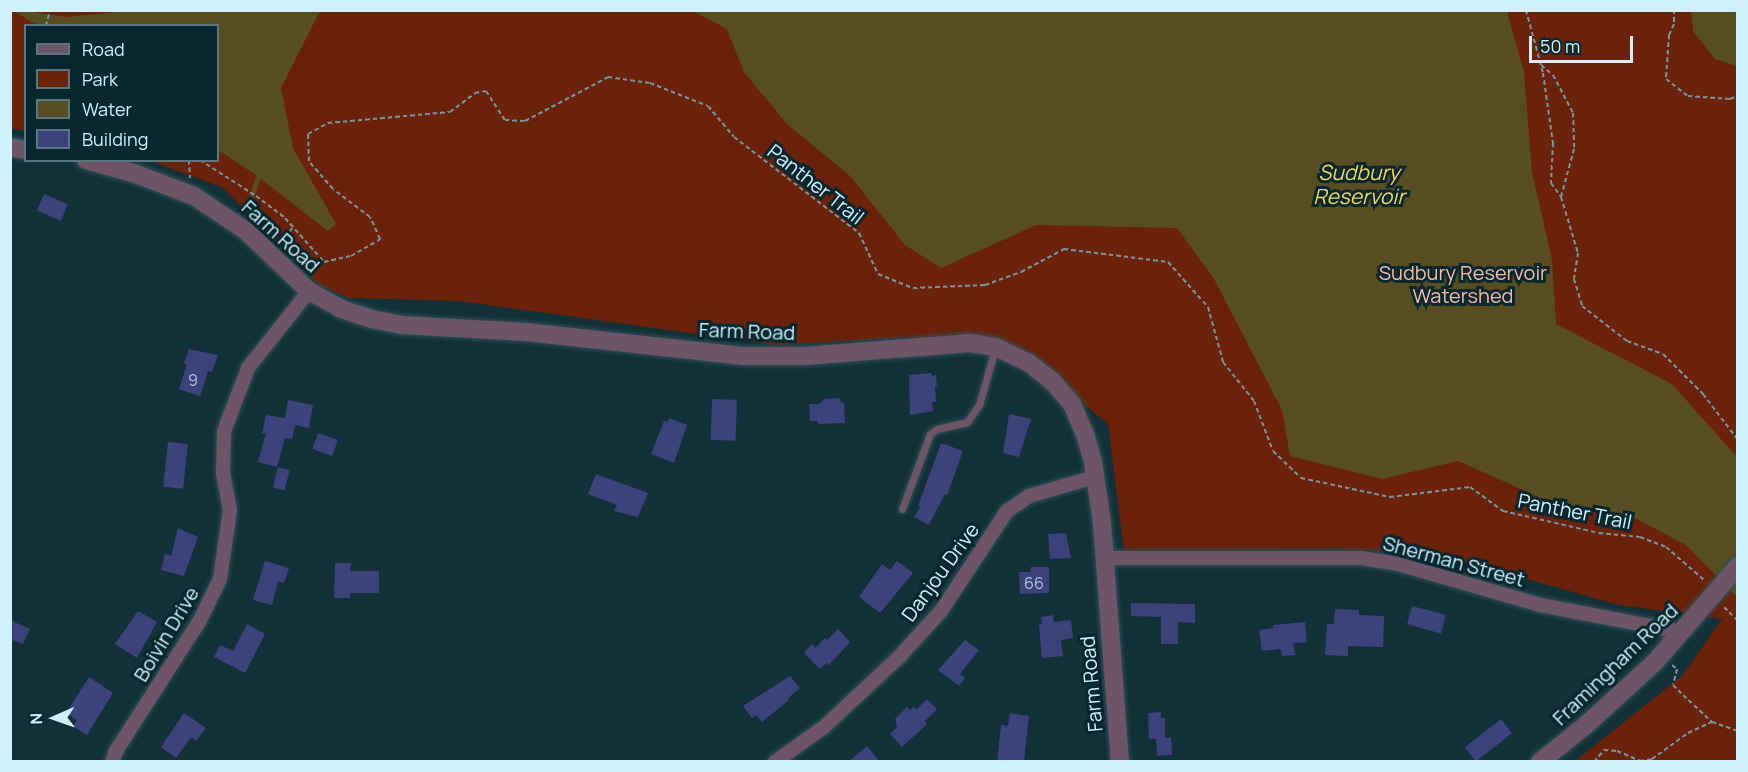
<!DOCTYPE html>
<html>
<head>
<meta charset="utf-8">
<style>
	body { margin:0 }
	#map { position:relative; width:1748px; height:772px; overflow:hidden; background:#123139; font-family:Manrope,sans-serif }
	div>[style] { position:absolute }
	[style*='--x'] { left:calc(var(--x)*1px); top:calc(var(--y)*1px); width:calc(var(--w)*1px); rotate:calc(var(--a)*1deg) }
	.green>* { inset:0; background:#6b210a }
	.water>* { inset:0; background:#574d21 }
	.stream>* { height:4.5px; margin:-2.25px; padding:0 2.25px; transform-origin:2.25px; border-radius:2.25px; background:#574d21 }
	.building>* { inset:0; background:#3d427c; transform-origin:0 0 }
	.path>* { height:2px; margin-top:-1px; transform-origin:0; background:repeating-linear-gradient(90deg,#7697a0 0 4.5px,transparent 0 7.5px) }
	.roads { filter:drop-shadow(0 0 2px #305058) drop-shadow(0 0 2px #305058) }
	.service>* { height:7px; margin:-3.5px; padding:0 3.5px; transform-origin:3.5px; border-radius:3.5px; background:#6e5467 }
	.minor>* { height:14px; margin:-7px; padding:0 7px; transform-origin:7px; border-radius:7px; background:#6e5467 }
	.tertiary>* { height:18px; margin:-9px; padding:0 9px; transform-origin:9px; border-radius:9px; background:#6e5467 }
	span { translate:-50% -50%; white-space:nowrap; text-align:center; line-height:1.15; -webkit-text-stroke:6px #07272f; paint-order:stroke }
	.number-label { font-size:16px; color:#aac5db }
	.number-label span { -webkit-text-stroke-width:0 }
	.street-label { font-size:20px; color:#cef1fb }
	.park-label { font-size:20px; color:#f8baa8 }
	.water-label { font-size:21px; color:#f4d851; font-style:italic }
	.frame { position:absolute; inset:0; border:12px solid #cef1fb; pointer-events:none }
	.legend { position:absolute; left:24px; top:24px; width:195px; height:138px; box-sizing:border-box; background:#07272f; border:2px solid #577881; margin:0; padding:8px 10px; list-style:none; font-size:18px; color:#cef1fb }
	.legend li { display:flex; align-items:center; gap:12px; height:30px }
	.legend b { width:30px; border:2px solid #577881 }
	.north { position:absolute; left:24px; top:688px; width:60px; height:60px; -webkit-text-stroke:4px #07272f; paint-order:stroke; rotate:268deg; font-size:16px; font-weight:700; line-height:24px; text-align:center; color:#cef1fb }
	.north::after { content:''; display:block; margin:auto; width:21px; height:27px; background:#cef1fb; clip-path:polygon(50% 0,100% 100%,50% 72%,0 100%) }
	.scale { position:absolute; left:1529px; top:36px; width:104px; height:27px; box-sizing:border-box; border:3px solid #cef1fb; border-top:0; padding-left:8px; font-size:18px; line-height:21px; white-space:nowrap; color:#cef1fb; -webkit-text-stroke:4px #07272f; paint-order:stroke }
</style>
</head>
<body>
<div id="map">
	<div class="green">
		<div style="clip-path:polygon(10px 11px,1737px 11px,1737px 761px,1575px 761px,1682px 676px,1722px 619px,1619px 605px,1477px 565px,1407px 552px,1334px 549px,1124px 551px,1108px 424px,1017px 349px,913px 337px,777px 345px,459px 301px,349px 298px,319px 285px,222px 187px,150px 161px,218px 160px,218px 26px,26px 26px,25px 131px,11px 128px)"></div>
	</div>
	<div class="water">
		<div style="clip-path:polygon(25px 11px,67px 17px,137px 10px,323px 11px,319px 13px,281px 88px,293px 148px,336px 224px,328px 231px,253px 173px,218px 150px,218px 26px,39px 25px,25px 19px)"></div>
		<div style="clip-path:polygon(693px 11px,1507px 11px,1524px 72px,1532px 172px,1552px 260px,1556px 324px,1672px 384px,1737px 457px,1737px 597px,1686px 545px,1627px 514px,1561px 507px,1458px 461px,1382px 479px,1290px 456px,1282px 410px,1214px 279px,1177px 228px,1036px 225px,941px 268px,905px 245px,850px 176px,787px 124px,744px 72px,727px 29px)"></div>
		<div style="clip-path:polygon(1691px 11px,1737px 11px,1737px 66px,1715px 59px,1693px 31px)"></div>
	</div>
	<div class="stream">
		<div style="--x:17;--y:10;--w:9;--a:27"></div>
		<div style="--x:240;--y:212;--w:16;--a:-50"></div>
		<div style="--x:250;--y:200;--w:30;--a:-70"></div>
	</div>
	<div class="building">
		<div style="left:44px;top:194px;width:26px;height:18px;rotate:23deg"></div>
		<div style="clip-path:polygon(189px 349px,218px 355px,212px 372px,208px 371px,200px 396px,179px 389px,187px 364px,184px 363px)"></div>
		<div style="clip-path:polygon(931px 373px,932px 376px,936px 375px,937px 386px,935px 387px,936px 402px,932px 402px,933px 411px,910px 415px,909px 375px)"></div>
		<div style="clip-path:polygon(840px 398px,841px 403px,844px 402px,845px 423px,818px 424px,818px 421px,810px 421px,809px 404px,819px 404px,824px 399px)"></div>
		<div style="left:712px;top:399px;width:25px;height:41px;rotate:2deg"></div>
		<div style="clip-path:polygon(288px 400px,313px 405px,309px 428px,295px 425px,292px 439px,285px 438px,277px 467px,258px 462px,266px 433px,262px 433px,266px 415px,285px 418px)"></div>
		<div style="clip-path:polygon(1009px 414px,1031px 419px,1019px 457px,1003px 453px)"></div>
		<div style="clip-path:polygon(669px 418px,687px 425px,674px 463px,651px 454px,664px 421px,668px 422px)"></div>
		<div style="left:318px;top:433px;width:21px;height:17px;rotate:19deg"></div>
		<div style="left:168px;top:442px;width:20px;height:45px;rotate:6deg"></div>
		<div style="clip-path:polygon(941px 443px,963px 451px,947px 495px,945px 494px,929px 525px,914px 517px,920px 507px,918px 506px)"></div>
		<div style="left:278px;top:467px;width:12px;height:21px;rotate:14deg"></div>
		<div style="clip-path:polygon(596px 474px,648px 493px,638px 517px,614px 511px,617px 505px,588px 494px)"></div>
		<div style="clip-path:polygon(178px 528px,198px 537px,184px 576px,161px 570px,165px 554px,171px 556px)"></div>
		<div style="clip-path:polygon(1066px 533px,1071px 558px,1050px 559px,1048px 534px)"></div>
		<div style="clip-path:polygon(265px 561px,289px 568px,284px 583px,278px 581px,272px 605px,253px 600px)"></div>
		<div style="clip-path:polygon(897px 561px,913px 573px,880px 613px,859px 597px,882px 564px,890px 570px)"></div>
		<div style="clip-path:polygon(335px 563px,351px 563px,350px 571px,379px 571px,379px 593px,350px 593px,350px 598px,334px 598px)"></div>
		<div style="clip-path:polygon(1031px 567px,1049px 567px,1049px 593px,1020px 594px,1019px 572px,1030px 572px)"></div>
		<div style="clip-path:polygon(1131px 603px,1195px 604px,1195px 623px,1178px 622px,1178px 644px,1161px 644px,1161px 617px,1131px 616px)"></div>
		<div style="left:1412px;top:606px;width:35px;height:19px;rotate:15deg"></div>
		<div style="clip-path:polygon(1335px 609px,1359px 610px,1359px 615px,1384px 616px,1383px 647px,1348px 646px,1348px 656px,1325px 655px,1327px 624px,1334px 624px)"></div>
		<div style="clip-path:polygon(138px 611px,157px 622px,137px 658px,115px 644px)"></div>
		<div style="clip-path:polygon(1053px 615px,1054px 622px,1071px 620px,1073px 638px,1061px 640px,1063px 656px,1042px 658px,1039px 624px,1042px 624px,1041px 617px)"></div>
		<div style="clip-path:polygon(10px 620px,30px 629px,23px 644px,10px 639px)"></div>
		<div style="clip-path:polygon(1305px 622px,1307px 642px,1293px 643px,1295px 655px,1282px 656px,1281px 649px,1262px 651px,1259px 630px,1273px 628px,1273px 625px)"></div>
		<div style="clip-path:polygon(247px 624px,265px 634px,245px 673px,214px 657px,220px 645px,233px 651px)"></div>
		<div style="clip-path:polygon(838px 629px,850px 642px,829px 665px,827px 663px,820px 669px,804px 653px,812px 644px,815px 648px,825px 638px,827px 640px)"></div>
		<div style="clip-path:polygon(965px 640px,979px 650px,960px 674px,965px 678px,959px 686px,938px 670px)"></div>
		<div style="clip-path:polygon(790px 676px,800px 688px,788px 698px,789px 700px,762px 722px,756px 715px,752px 718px,743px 706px)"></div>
		<div style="clip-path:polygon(89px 677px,113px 693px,87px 735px,73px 726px,77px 720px,66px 713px)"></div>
		<div style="clip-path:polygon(927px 699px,937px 709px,925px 721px,927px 724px,902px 747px,890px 734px,897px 727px,895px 719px,907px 707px,910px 710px,914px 707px,916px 710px)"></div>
		<div style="clip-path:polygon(1161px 712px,1161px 718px,1165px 718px,1165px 738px,1171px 738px,1172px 755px,1157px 756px,1156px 739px,1149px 739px,1148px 713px)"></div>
		<div style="clip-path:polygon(184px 713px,206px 728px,196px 741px,191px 737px,176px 758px,161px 747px)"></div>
		<div style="clip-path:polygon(1010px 713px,1029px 716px,1024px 762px,997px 762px,1001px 725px,1008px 726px)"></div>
		<div style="left:1501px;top:719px;width:18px;height:46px;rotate:52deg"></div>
		<div style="clip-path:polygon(867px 746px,880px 762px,848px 762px)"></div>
	</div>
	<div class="path">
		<div style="--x:1526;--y:10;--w:65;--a:74.9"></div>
		<div style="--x:1543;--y:73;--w:71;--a:81.9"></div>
		<div style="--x:1553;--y:143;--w:40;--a:92.9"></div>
		<div style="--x:1551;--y:183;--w:17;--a:54"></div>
		<div style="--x:1561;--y:197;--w:59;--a:73.1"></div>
		<div style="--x:1578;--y:253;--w:26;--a:99"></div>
		<div style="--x:1574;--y:279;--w:28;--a:73"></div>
		<div style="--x:1582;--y:306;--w:57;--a:37.9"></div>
		<div style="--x:1627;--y:341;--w:38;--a:20"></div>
		<div style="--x:1663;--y:354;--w:57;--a:45"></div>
		<div style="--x:1703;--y:394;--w:58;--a:52.7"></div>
		<div style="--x:1674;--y:10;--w:14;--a:90"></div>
		<div style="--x:1674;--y:24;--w:12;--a:114"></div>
		<div style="--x:1669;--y:35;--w:44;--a:93.9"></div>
		<div style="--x:1666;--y:79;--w:28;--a:38"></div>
		<div style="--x:1688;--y:96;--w:42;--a:4.1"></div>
		<div style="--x:1730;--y:99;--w:9;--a:-21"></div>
		<div style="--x:46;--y:26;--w:16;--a:-76"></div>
		<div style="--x:1541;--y:65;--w:16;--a:40"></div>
		<div style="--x:1553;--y:75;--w:43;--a:62.2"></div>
		<div style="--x:1573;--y:113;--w:36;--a:88"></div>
		<div style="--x:1574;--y:149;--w:50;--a:105.2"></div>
		<div style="--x:189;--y:160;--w:18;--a:87"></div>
		<div style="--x:200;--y:160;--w:67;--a:32.7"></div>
		<div style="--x:256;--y:196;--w:36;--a:37"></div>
		<div style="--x:285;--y:218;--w:59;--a:48.4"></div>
		<div style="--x:324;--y:262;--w:28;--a:-13"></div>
		<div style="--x:351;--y:256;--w:34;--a:-30"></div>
		<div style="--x:380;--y:239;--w:24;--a:-114"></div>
		<div style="--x:370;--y:217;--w:46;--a:-142.9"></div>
		<div style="--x:333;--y:189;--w:37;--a:-131"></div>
		<div style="--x:309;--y:161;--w:27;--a:-92"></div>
		<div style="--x:308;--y:134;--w:23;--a:-29"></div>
		<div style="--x:328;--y:123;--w:122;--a:-5.2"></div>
		<div style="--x:450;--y:112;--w:31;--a:-37"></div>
		<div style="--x:475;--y:93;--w:11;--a:-10"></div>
		<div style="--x:486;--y:91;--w:35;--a:57"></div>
		<div style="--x:505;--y:120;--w:20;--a:3"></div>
		<div style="--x:525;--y:121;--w:94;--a:-27.9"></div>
		<div style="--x:608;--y:77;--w:42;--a:8.1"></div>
		<div style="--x:650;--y:83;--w:62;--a:21.6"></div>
		<div style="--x:708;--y:106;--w:40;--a:50"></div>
		<div style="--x:734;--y:137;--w:158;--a:37.5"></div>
		<div style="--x:859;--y:233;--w:45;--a:65.1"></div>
		<div style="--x:878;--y:274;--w:38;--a:22"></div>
		<div style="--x:913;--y:288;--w:72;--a:-2.4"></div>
		<div style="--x:985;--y:285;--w:38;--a:-20"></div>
		<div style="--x:1021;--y:272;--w:49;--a:-28.1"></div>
		<div style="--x:1064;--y:249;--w:105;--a:7.1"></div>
		<div style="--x:1168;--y:262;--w:60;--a:48.4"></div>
		<div style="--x:1208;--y:307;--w:57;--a:74.7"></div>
		<div style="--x:1223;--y:362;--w:50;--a:51.5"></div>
		<div style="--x:1254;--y:401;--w:53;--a:69.2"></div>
		<div style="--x:1273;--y:451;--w:39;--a:44"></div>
		<div style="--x:1301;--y:478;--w:91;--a:12.1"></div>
		<div style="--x:1390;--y:497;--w:81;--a:-7.1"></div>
		<div style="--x:1470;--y:487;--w:41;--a:36"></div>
		<div style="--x:1503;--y:511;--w:98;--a:12.9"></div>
		<div style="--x:1599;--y:533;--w:41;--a:5.6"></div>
		<div style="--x:1640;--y:537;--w:28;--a:21"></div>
		<div style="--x:1666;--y:547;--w:50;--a:41"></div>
		<div style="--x:281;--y:244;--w:21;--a:-55"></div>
		<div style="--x:1724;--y:607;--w:20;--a:45"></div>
		<div style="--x:1672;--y:665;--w:6;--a:39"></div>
		<div style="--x:1677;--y:669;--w:16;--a:104"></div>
		<div style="--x:1673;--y:685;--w:14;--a:45"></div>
		<div style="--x:1683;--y:695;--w:40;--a:43"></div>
		<div style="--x:1712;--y:722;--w:28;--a:19"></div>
		<div style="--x:1594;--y:762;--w:16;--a:-50"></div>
		<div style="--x:1604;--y:750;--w:13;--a:4"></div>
		<div style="--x:1617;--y:751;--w:25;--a:23"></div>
		<div style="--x:1640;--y:761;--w:12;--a:-9"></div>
		<div style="--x:1652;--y:759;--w:44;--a:-35.8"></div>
		<div style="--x:1688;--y:733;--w:26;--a:-25"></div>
	</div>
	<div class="roads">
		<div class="service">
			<div style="--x:902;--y:509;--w:80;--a:-69.5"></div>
			<div style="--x:930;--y:434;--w:9;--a:-36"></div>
			<div style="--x:937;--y:429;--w:31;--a:-13"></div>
			<div style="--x:967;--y:422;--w:21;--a:-55"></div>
			<div style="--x:979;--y:405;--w:58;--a:-74.1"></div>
		</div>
		<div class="minor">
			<div style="--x:1104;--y:558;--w:257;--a:0"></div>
			<div style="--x:1361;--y:558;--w:37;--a:9"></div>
			<div style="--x:1398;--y:564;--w:148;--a:16.1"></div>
			<div style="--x:1540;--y:605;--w:145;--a:10.8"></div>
			<div style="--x:112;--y:762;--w:12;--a:-70"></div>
			<div style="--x:116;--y:751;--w:156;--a:-57.3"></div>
			<div style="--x:200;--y:620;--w:46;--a:-64"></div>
			<div style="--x:220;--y:579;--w:70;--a:-81.8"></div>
			<div style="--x:230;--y:510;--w:38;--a:-101"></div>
			<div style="--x:223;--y:473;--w:42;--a:-88.6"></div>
			<div style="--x:224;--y:431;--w:67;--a:-69.1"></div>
			<div style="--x:248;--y:368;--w:98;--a:-51.6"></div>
			<div style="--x:775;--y:762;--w:60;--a:-35.5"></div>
			<div style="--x:824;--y:727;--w:103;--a:-43"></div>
			<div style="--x:899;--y:657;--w:62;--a:-47.6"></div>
			<div style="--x:941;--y:611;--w:120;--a:-56.6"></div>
			<div style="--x:1007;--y:511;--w:27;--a:-34"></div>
			<div style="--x:1029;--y:496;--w:69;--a:-16.1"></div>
		</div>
		<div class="tertiary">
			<div style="--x:10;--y:147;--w:16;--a:11"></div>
			<div style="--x:86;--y:160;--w:52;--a:15.6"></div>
			<div style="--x:136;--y:174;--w:62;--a:20.8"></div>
			<div style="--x:194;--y:196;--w:63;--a:33.9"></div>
			<div style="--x:246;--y:231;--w:87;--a:43.6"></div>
			<div style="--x:309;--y:291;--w:37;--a:29"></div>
			<div style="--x:341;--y:309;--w:32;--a:18"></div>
			<div style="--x:371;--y:319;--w:31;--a:11"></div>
			<div style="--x:401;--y:325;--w:125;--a:3.2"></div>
			<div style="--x:526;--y:332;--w:218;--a:6.3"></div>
			<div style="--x:743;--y:356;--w:62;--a:0"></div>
			<div style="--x:805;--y:356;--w:166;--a:-4.5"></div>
			<div style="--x:970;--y:343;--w:26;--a:9"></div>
			<div style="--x:996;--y:347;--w:37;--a:26"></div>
			<div style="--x:1029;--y:363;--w:29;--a:38"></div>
			<div style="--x:1052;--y:381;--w:30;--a:49"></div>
			<div style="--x:1072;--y:404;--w:33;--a:67"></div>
			<div style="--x:1085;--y:434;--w:29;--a:74"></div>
			<div style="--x:1093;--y:462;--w:62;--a:81.6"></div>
			<div style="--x:1102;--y:523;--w:240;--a:85.7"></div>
			<div style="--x:1540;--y:762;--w:59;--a:-38.8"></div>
			<div style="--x:1586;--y:725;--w:93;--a:-42.4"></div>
			<div style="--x:1655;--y:662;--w:127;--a:-49.2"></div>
		</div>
	</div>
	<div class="number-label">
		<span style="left:193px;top:380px">9</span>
		<span style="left:1034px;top:583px">66</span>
	</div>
	<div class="street-label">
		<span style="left:816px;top:184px;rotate:38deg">Panther Trail</span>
		<span style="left:281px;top:236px;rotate:42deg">Farm Road</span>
		<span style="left:747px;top:331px;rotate:2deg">Farm Road</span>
		<span style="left:1575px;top:511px;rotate:11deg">Panther Trail</span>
		<span style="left:1454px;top:561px;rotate:15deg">Sherman Street</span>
		<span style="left:940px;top:572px;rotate:-54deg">Danjou Drive</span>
		<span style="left:166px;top:634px;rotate:-59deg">Boivin Drive</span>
		<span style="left:1615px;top:664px;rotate:-44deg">Framingham Road</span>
		<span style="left:1091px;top:684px;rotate:-95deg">Farm Road</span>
	</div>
	<div class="park-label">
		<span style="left:1463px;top:284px">Sudbury Reservoir<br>Watershed</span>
	</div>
	<div class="water-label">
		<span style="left:1359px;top:184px">Sudbury<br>Reservoir</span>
	</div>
	<div class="frame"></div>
	<ul class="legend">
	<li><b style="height:8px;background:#6e5467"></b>Road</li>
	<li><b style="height:16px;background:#6b210a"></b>Park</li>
	<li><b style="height:16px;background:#574d21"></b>Water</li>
	<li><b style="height:16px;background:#3d427c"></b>Building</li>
	</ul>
	<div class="north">N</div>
	<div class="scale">50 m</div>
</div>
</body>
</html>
